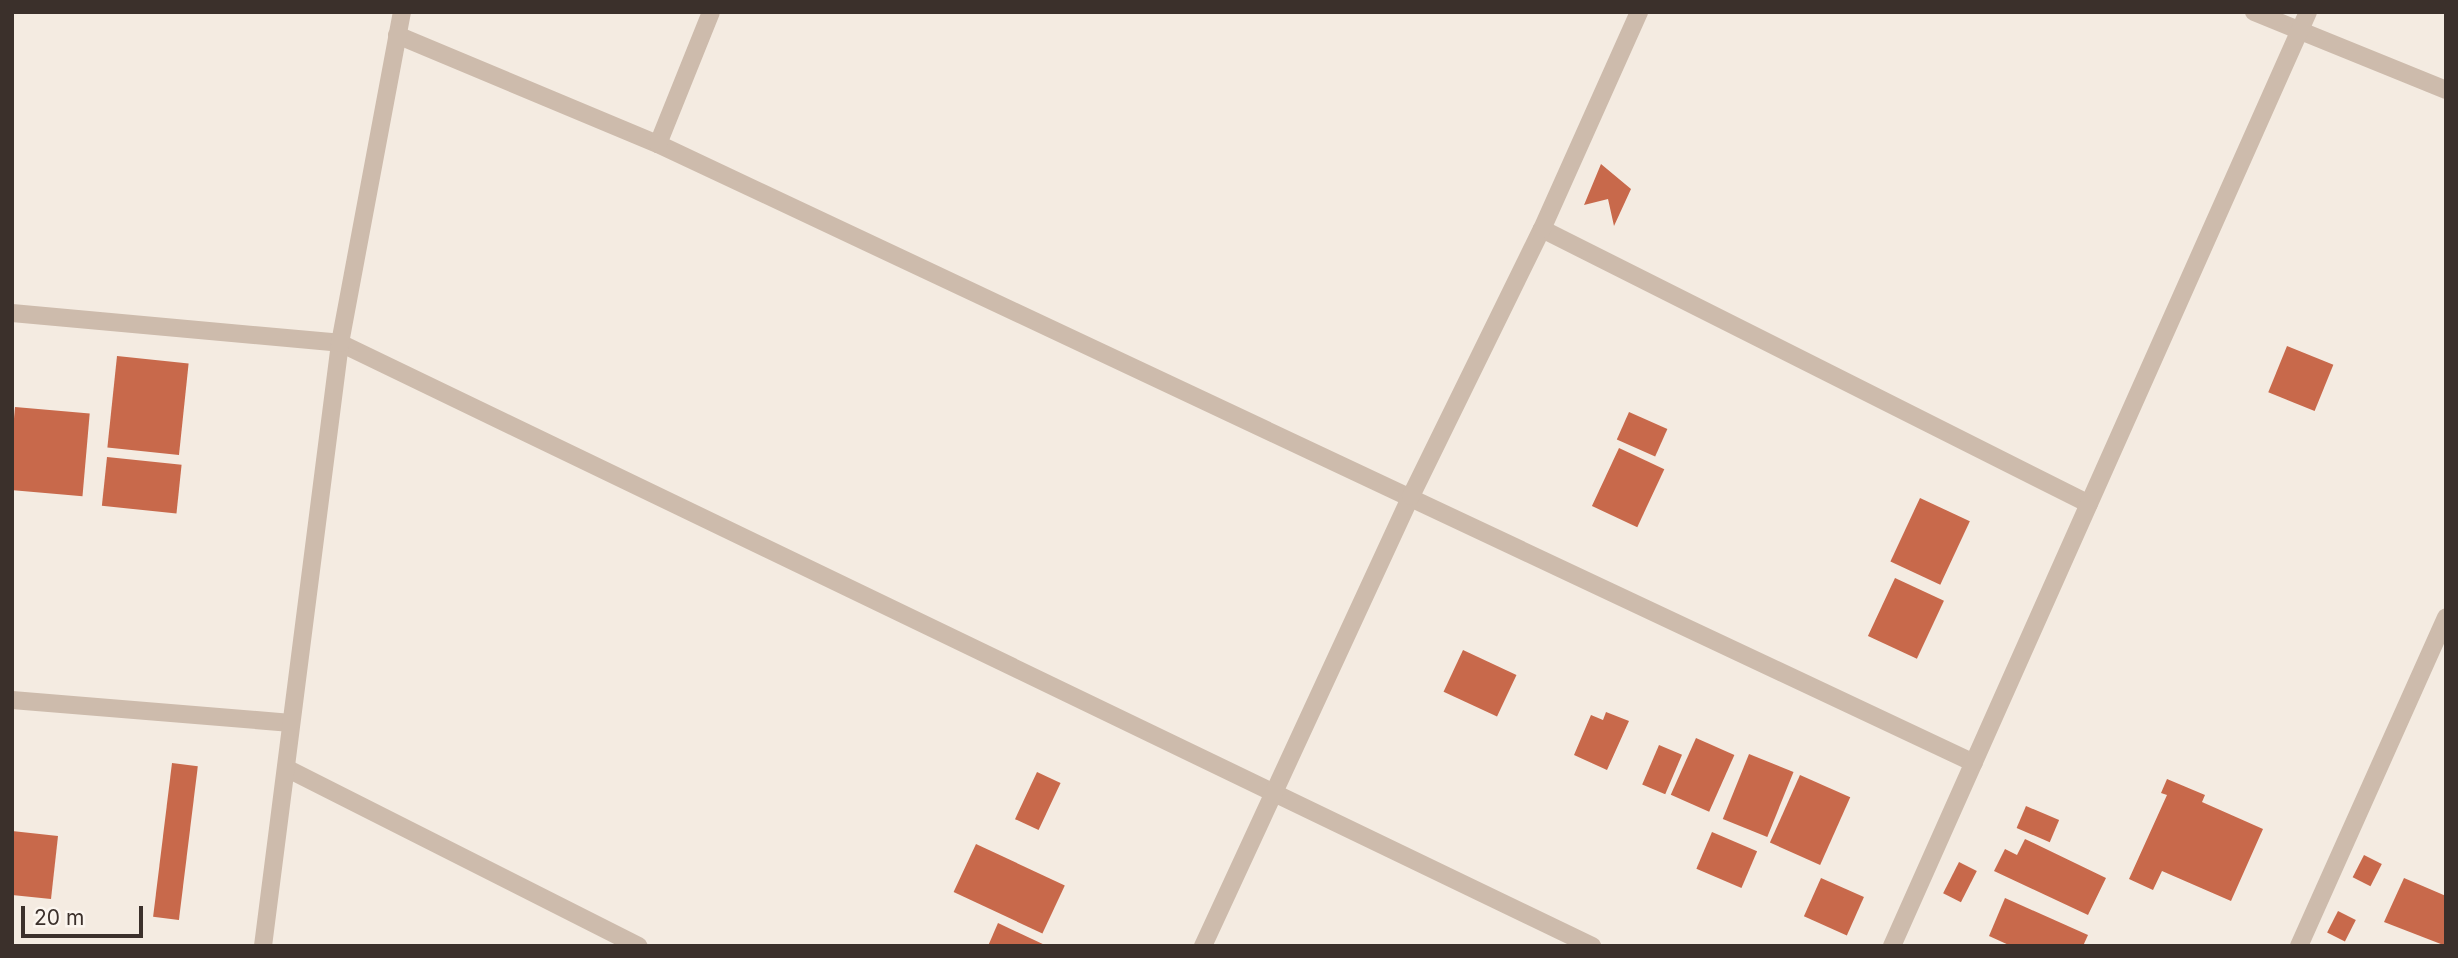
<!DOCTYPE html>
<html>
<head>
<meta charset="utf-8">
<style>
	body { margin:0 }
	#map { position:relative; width:2458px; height:958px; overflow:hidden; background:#f4ebe1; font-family:Inter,sans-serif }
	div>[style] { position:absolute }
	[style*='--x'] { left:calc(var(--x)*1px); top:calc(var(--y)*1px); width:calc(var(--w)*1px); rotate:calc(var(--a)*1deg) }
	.building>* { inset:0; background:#c8694b; transform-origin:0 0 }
	.minor>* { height:18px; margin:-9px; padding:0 9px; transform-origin:9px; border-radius:9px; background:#cdbbac }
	span { translate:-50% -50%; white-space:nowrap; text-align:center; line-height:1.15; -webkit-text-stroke:5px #fbf5ee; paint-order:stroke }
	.frame { position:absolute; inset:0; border:14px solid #3b302b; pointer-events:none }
	.scale { position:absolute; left:21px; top:906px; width:122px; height:32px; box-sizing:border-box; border:4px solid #3b302b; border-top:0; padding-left:9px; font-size:21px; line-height:24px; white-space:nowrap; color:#3b302b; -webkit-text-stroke:5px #fbf5ee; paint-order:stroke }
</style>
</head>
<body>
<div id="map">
	<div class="building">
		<div style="clip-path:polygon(1601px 164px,1631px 189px,1614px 226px,1608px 199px,1584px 205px)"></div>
		<div style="left:2287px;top:346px;width:50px;height:50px;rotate:22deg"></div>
		<div style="left:117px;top:356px;width:72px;height:92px;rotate:6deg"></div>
		<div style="left:15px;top:407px;width:75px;height:83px;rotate:5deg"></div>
		<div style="left:1629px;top:412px;width:42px;height:30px;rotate:24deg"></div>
		<div style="left:1619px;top:448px;width:50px;height:64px;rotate:25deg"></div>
		<div style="left:107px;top:457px;width:75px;height:49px;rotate:6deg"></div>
		<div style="left:1920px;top:498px;width:55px;height:70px;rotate:25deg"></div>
		<div style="left:1895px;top:578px;width:54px;height:64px;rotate:25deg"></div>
		<div style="left:1463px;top:650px;width:59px;height:46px;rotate:25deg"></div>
		<div style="clip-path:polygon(1606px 712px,1629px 721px,1607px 770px,1574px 755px,1591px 715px,1603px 720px)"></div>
		<div style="left:1696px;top:738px;width:42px;height:62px;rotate:24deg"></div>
		<div style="left:1659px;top:745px;width:25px;height:43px;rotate:23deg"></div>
		<div style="left:1749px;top:754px;width:48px;height:70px;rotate:22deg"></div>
		<div style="left:172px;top:763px;width:26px;height:155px;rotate:7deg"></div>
		<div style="left:1037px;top:772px;width:26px;height:52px;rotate:25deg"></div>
		<div style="left:1800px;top:775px;width:55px;height:74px;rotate:24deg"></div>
		<div style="clip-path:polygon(2167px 779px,2205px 795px,2202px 802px,2263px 829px,2231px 901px,2162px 871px,2153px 890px,2129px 879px,2167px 795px,2161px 793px)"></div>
		<div style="left:2026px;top:806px;width:36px;height:24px;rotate:23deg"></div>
		<div style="clip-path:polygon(12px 831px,58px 836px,51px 899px,12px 895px)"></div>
		<div style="left:1712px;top:832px;width:49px;height:40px;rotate:23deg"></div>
		<div style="clip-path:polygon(2025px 839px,2106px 878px,2088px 915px,1994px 871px,2005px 849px,2017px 855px)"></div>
		<div style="left:976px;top:844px;width:98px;height:53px;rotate:25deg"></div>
		<div style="left:2364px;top:855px;width:20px;height:25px;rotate:27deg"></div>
		<div style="left:1959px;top:862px;width:20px;height:35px;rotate:27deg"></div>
		<div style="left:1821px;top:878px;width:47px;height:42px;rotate:24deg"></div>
		<div style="clip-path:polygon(2404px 878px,2446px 896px,2446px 946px,2384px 922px)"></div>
		<div style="clip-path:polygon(2005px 898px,2088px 935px,2083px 946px,2011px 946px,1989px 936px)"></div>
		<div style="left:2338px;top:911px;width:20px;height:24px;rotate:27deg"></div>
		<div style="clip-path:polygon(998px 923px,1047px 946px,988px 946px)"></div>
	</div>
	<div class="minor">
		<div style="--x:2254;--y:12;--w:207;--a:22.1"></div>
		<div style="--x:397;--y:35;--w:283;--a:22.7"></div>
		<div style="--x:658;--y:144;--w:1454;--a:25.19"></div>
		<div style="--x:658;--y:144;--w:142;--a:-68.1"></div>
		<div style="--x:1542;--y:229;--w:612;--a:26.69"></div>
		<div style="--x:12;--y:313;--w:329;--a:5.2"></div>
		<div style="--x:340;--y:343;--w:1390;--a:25.72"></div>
		<div style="--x:12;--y:700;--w:280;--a:4.7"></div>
		<div style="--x:286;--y:768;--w:395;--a:26.8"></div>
		<div style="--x:263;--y:946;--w:608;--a:-82.72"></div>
		<div style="--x:340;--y:343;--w:337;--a:-79.4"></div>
		<div style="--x:1203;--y:946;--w:496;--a:-65.2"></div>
		<div style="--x:1411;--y:496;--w:297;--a:-63.9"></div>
		<div style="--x:1542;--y:229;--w:238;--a:-65.9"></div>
		<div style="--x:1892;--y:946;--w:1022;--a:-65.99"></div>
		<div style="--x:2299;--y:946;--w:360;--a:-65.9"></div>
	</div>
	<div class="frame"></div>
	<div class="scale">20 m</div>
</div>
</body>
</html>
